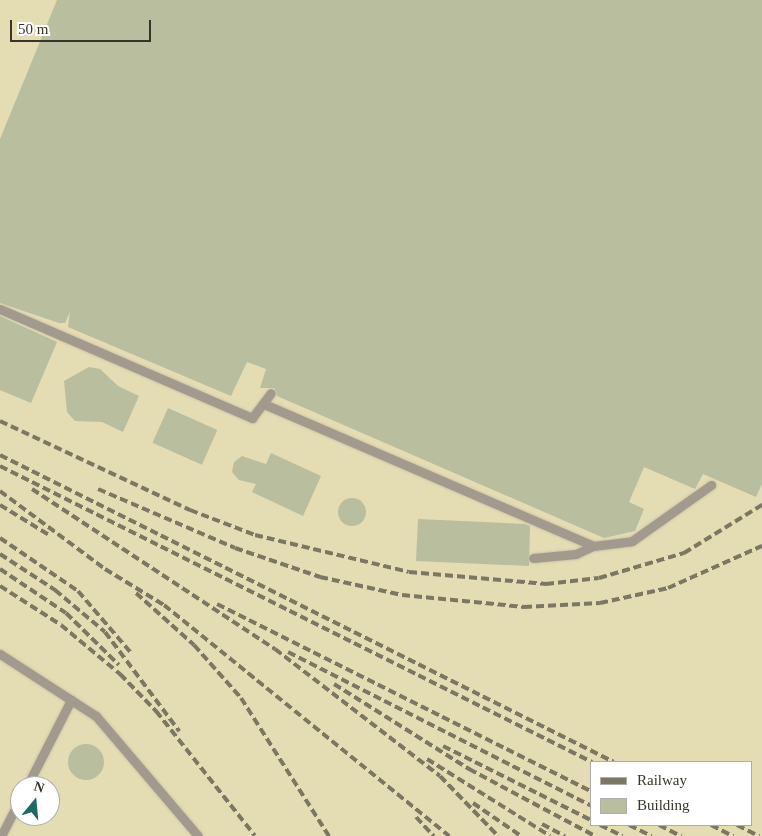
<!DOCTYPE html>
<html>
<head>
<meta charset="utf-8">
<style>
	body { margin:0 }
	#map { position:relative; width:762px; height:836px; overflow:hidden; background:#eee7c6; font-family:Georgia,serif }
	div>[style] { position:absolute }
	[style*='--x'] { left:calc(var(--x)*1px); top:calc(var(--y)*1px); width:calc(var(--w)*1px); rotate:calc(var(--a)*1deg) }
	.built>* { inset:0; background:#e4dcb3 }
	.building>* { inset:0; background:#b8be9e; transform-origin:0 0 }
	.round { border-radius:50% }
	.roads { filter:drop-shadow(0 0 1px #cac3a6) drop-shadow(0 0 1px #cac3a6) }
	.lane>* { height:9px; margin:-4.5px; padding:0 4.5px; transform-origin:4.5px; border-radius:4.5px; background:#a19a8d }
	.rail>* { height:4px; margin-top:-2px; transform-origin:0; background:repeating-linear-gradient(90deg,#7b7762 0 8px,transparent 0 12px) }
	span { translate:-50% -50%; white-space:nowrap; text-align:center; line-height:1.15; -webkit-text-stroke:4.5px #fff; paint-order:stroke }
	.legend { position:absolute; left:590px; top:761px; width:162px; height:65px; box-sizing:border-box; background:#fff; border:1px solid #afaea9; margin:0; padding:6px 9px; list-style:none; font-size:15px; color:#383528 }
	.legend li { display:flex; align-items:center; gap:10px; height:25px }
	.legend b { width:25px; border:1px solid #afaea9 }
	.north { position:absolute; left:10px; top:776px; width:50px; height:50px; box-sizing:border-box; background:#fff; border:1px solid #afaea9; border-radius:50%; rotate:17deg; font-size:14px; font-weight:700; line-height:20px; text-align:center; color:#383528 }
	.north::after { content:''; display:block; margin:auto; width:18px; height:22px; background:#1f6a65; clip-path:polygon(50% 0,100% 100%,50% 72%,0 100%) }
	.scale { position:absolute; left:10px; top:20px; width:141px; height:22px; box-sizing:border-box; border:2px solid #383528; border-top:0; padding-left:6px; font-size:15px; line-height:18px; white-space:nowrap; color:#383528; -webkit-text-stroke:4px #fff; paint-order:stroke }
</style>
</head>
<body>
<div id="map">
	<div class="built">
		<div style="clip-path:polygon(evenodd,0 0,762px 0,762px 836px,0 836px,0 0,591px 762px,751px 762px,751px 825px,591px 825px,591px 762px,0 0,20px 786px,50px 786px,50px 816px,20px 816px,20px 786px)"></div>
	</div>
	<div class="building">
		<div style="clip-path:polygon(57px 0,762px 0,762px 484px,756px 497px,703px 474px,695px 489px,644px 467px,629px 502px,644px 509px,635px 531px,604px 538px,277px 396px,274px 388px,260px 388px,266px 369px,247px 362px,231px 396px,68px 327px,70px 312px,65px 323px,59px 323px,0 303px,0 139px)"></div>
		<div style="clip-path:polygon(0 316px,57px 342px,31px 403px,0 390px)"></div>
		<div style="clip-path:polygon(89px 367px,100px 369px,118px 386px,139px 396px,123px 432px,102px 422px,75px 421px,67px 412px,64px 381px)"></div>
		<div style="left:168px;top:408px;width:54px;height:38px;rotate:24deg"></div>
		<div style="clip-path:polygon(271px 453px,321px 476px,303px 516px,252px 492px,256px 484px,239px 480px,232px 472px,234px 462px,242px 456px,266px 464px)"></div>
		<div class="round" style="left:338px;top:498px;width:28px;height:28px"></div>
		<div style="clip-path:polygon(418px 519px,525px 524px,530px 526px,529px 566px,416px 561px)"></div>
		<div class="round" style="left:68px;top:744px;width:36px;height:36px"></div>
	</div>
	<div class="roads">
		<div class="lane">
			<div style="--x:0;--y:309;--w:275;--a:23.4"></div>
			<div style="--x:252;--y:418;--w:31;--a:-53"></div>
			<div style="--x:264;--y:404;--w:358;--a:23.3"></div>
			<div style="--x:593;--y:546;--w:19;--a:155"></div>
			<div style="--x:576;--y:554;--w:43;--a:174.7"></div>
			<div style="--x:593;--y:546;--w:39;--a:-7"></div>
			<div style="--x:632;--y:541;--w:97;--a:-35.3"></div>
			<div style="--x:0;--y:654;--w:114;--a:32.9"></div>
			<div style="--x:96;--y:716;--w:157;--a:49.6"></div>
			<div style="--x:27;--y:786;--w:97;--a:-62.9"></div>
			<div style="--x:1;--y:836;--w:42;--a:-62.8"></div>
		</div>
	</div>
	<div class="rail">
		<div style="--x:0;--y:421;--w:210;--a:25.1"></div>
		<div style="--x:190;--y:510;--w:70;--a:21"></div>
		<div style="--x:255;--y:535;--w:158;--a:13.5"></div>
		<div style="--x:409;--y:572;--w:138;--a:5"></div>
		<div style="--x:546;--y:584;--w:53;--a:-6.5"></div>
		<div style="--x:599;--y:578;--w:89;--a:-16.4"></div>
		<div style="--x:684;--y:553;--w:92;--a:-31.6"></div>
		<div style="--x:0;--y:455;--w:686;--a:26.57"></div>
		<div style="--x:0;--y:466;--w:662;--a:26.57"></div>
		<div style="--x:32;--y:489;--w:291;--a:33.4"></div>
		<div style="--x:275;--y:649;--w:208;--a:37.6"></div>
		<div style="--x:440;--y:776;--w:83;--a:46"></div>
		<div style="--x:98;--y:489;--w:149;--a:23.3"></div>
		<div style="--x:235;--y:548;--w:90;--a:18.8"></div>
		<div style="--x:320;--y:577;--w:84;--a:12.4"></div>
		<div style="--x:402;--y:595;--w:123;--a:5.6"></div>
		<div style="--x:524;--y:607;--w:76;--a:-3"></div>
		<div style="--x:600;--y:603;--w:70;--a:-12.4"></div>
		<div style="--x:668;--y:588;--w:103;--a:-24.1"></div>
		<div style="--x:0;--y:491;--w:131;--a:36.6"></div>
		<div style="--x:105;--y:569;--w:69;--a:31.4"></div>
		<div style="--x:164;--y:605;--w:367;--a:39"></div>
		<div style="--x:0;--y:505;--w:57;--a:31.5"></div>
		<div style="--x:0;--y:538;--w:94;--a:34.2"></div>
		<div style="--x:78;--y:591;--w:83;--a:49.4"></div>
		<div style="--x:0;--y:554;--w:66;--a:33.2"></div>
		<div style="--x:55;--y:590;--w:65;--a:40"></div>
		<div style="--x:105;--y:632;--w:124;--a:53.2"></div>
		<div style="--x:0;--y:569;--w:79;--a:33.7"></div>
		<div style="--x:66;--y:613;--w:74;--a:44.5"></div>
		<div style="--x:0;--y:586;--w:72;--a:32.6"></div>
		<div style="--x:61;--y:625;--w:77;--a:39.7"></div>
		<div style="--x:120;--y:674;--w:52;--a:45.8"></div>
		<div style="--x:156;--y:711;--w:159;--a:51.6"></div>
		<div style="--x:136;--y:593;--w:78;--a:41.9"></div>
		<div style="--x:194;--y:645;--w:71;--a:48.4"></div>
		<div style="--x:241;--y:698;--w:164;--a:57.5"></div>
		<div style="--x:217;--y:604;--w:418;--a:26.6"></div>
		<div style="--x:288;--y:652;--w:340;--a:26.9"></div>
		<div style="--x:334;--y:684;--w:160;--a:32.2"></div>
		<div style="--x:469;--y:769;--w:143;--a:28"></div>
		<div style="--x:443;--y:746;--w:165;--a:26.6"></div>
		<div style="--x:427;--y:759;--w:145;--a:32"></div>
		<div style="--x:473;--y:803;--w:58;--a:34.5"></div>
		<div style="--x:416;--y:817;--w:26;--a:47"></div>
		<div style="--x:542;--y:824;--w:26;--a:28"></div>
		<div style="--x:600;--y:825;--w:25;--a:26"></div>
		<div style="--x:629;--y:825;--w:25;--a:26"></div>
		<div style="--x:659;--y:825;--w:25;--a:27"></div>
		<div style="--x:711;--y:825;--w:25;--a:27"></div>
		<div style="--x:737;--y:825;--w:25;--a:27"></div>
	</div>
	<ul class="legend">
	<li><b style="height:6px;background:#7b7762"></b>Railway</li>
	<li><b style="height:14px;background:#b8be9e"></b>Building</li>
	</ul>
	<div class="north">N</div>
	<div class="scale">50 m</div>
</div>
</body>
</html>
